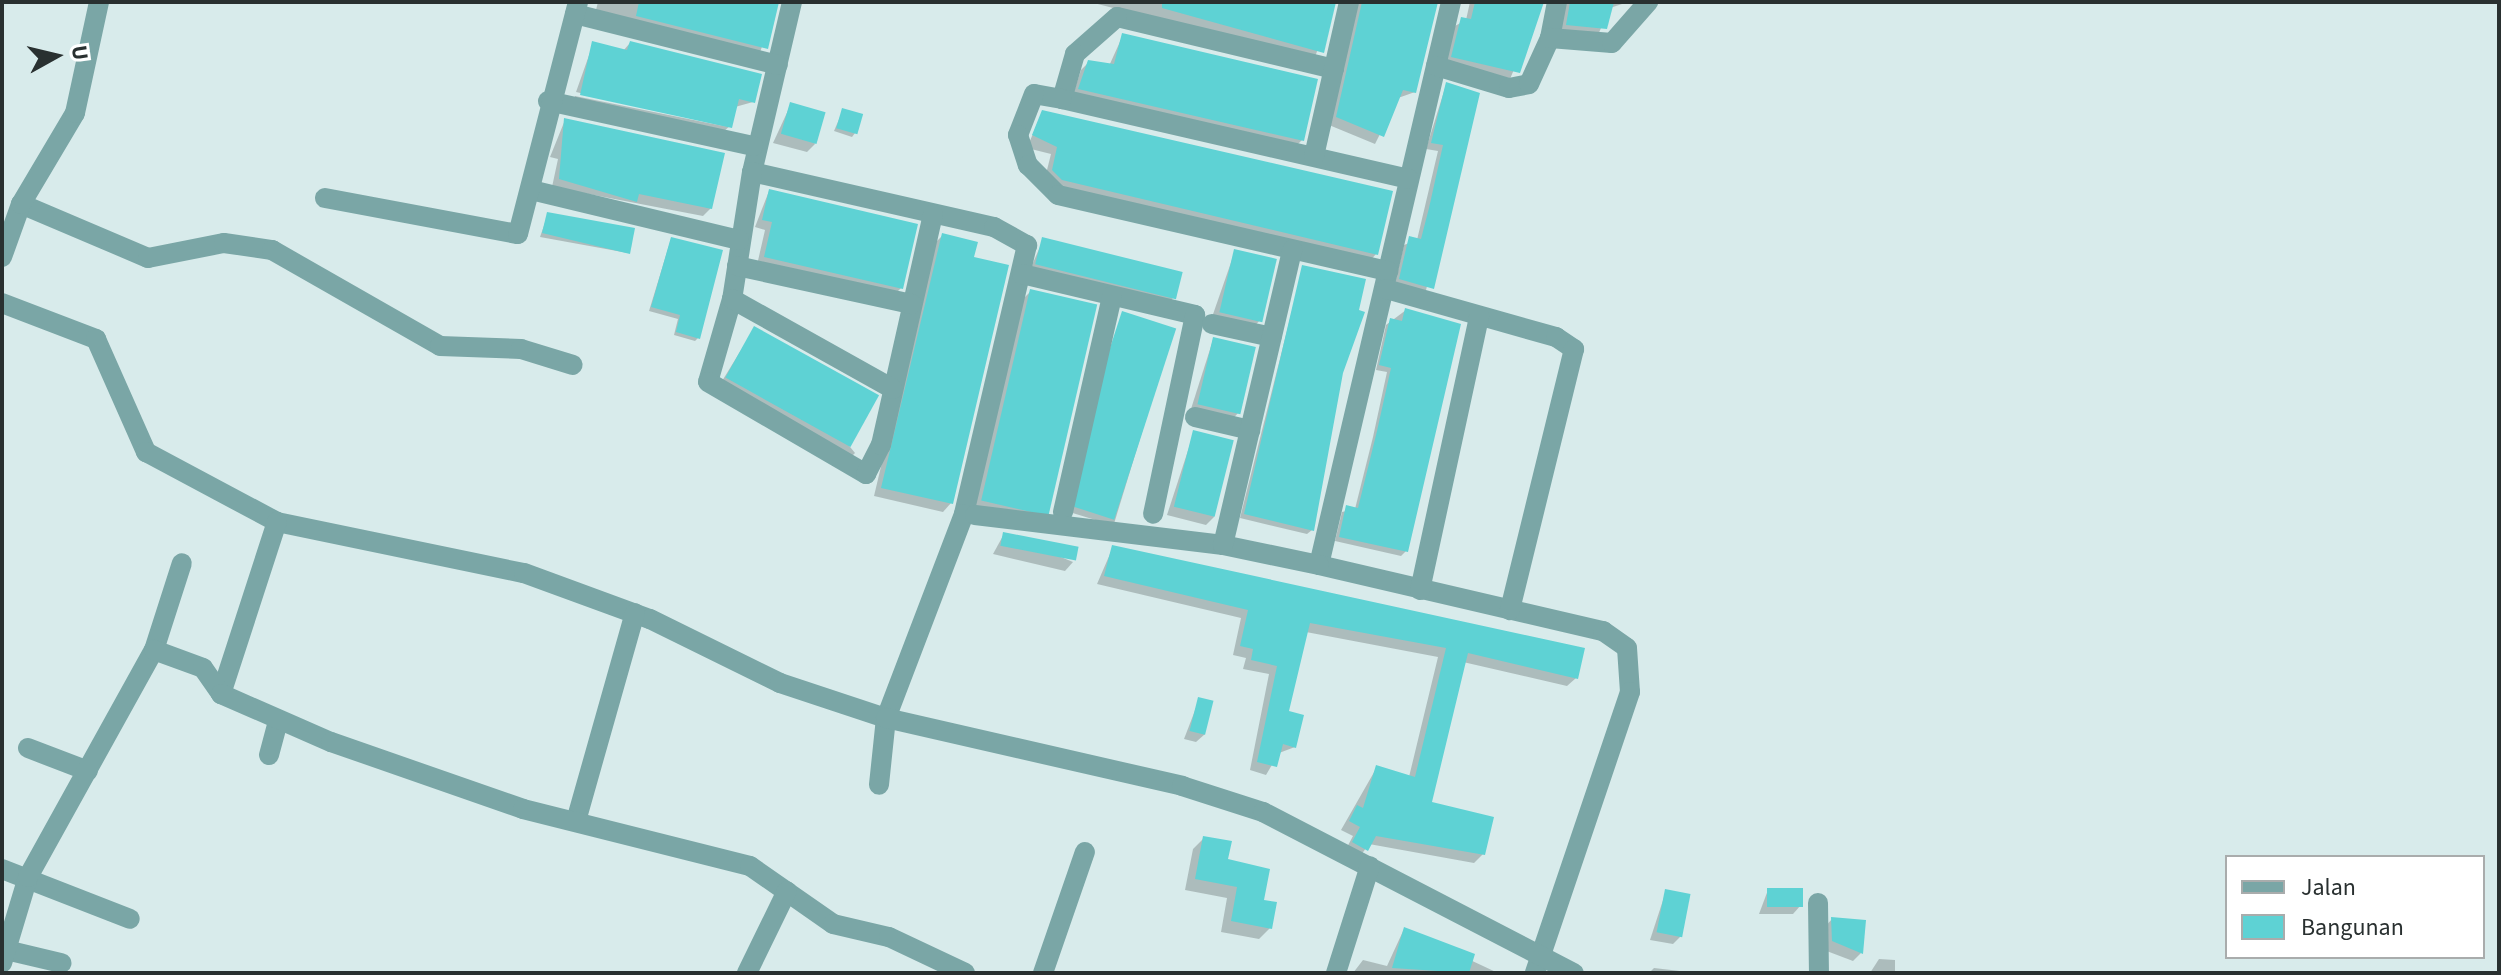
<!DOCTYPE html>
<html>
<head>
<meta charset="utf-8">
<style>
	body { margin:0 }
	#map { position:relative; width:2501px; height:975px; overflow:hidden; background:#d8ebeb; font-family:"Source Sans 3",sans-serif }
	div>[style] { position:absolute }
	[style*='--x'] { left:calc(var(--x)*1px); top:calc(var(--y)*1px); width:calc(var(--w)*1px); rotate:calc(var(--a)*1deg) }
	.shadow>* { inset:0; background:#0003; transform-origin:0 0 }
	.building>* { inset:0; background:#5ed2d4; transform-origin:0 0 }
	.minor>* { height:20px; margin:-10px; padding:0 10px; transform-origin:10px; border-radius:10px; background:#7aa6a6 }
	span { translate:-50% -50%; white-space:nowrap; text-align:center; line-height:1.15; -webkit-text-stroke:6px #fff; paint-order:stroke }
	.frame { position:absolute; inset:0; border:4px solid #293030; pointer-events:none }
	.legend { position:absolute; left:2225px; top:855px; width:260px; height:104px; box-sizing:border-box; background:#fff; border:2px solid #a9acac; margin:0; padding:10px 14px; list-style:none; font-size:24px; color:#293030 }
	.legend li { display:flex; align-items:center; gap:16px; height:40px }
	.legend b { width:40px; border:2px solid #a9acac }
	.north { position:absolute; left:16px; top:16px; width:80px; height:80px; -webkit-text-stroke:6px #fff; paint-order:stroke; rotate:82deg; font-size:22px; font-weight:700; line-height:32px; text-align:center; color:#293030 }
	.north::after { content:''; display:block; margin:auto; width:28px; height:36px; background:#293030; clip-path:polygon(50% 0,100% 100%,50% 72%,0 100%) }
</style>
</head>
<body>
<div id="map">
	<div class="shadow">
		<div style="clip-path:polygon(598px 2px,778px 2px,759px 55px,596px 10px)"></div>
		<div style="clip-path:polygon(1090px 2px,1334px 2px,1314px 60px)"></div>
		<div style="clip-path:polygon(1348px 2px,1437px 2px,1415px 92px,1398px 98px,1375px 144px,1329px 125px)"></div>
		<div style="clip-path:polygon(1470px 2px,1542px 2px,1510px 79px,1445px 65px,1453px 27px,1466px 20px)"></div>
		<div style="clip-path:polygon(1557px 2px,1628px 2px,1610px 8px,1597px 37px,1559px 32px)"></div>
		<div style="clip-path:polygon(1123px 35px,1302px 140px,1294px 148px,1072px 97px,1081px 70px,1089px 62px,1109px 66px)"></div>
		<div style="clip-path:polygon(630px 43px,753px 102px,735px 107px,731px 125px,723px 132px,573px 102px,575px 96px,728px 127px,576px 92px,593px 44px,623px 51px)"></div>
		<div style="clip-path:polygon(1446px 85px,1477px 94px,1425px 294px,1394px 286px,1404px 245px,1417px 240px,1438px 151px,1426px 149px)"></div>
		<div style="clip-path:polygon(791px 104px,815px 144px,807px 152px,773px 143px)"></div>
		<div style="clip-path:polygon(843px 110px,855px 133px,852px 137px,834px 131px)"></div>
		<div style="clip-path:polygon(1042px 112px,1376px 254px,1369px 262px,1074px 192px,1045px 178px,1051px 154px,1027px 148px)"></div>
		<div style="clip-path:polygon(565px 120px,711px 208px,703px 216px,552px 187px,558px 159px,550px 157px)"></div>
		<div style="clip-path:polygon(769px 191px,901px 288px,893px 296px,757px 265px,765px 230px,755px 227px)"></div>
		<div style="clip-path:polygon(548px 214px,628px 253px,540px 237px)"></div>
		<div style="clip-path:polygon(943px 235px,972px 258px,951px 503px,943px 512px,874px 496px,934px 244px)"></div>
		<div style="clip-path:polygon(671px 239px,698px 338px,695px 341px,674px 335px,678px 319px,649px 311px)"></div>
		<div style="clip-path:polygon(1043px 240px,1175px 296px,1167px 304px,1029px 272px)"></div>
		<div style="clip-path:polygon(1235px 251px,1260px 320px,1252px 329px,1211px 320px)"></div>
		<div style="clip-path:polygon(1303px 267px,1312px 530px,1307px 534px,1240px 518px)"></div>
		<div style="clip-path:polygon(1031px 291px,1048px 510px,1040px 518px,974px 508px,1022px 300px)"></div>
		<div style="clip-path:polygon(1406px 310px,1406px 551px,1401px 556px,1335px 541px,1342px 512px,1355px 509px,1373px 437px,1387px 372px,1376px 370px,1386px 325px)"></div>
		<div style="left:1123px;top:313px;width:53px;height:206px;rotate:17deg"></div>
		<div style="clip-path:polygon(754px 329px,855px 453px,847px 461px,719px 386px)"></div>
		<div style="clip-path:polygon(1213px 340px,1238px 413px,1230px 422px,1190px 412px)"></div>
		<div style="clip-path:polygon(1194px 432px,1214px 517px,1206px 525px,1167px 515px)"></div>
		<div style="clip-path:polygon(1004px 534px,1073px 562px,1065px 571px,993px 554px)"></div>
		<div style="clip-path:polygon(1113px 547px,1576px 678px,1567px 686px,1463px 662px,1430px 804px,1483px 854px,1474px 863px,1369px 844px,1358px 859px,1345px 851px,1353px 836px,1341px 830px,1377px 767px,1409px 777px,1438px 657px,1306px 632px,1287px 713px,1295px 747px,1279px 753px,1266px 775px,1250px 770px,1269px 674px,1243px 669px,1246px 658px,1233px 655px,1241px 618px,1097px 584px)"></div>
		<div style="clip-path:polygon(1199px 700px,1205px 734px,1196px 742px,1184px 739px)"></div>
		<div style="clip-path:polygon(1204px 838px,1262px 902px,1270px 928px,1259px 939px,1221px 932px,1227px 898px,1185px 890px,1193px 849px)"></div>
		<div style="clip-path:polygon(1768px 890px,1801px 905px,1793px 914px,1759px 914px)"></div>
		<div style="clip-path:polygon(1666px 891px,1681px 936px,1673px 944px,1650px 940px)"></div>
		<div style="clip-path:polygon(1832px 919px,1861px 953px,1853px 961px,1824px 950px,1824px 928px)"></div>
		<div style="clip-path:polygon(1404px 929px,1498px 973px,1353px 973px,1363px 960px,1387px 966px)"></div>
		<div style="clip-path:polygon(1879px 959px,1895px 960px,1895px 973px,1870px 973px)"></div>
		<div style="clip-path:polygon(1654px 968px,1697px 973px,1649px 973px)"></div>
	</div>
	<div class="building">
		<div style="clip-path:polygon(639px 2px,779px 2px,768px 49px,636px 16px)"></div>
		<div style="clip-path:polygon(1162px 2px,1336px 2px,1324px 53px,1162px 8px)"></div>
		<div style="clip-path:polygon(1362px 2px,1438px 2px,1416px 93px,1403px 90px,1384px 137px,1336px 117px)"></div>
		<div style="clip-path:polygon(1475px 2px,1544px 2px,1520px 73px,1451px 57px,1461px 17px,1471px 19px)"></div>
		<div style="clip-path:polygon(1570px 2px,1614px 2px,1607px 29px,1566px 25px)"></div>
		<div style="clip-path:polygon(1122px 33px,1318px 79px,1304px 141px,1078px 89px,1088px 60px,1114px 64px)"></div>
		<div style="clip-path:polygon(592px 41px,627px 50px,630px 41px,762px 74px,755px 103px,739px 99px,732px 128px,580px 95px)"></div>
		<div style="clip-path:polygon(1446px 82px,1480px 93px,1434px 289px,1399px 279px,1409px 236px,1421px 239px,1429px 208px,1443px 145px,1431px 143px)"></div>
		<div style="left:790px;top:102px;width:37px;height:33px;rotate:16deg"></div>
		<div style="left:842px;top:108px;width:22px;height:21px;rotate:16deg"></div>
		<div style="clip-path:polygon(1042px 110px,1393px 191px,1378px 255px,1062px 180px,1052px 170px,1057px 147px,1032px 135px)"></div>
		<div style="clip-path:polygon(564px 118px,725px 153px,712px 209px,639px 194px,637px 202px,559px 179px)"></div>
		<div style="clip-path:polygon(769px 189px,918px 224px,903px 289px,764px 257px,772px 222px,762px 220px)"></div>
		<div style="clip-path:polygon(547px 212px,635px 228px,630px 254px,542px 233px)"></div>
		<div style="clip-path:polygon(942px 233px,978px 242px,974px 257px,1009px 265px,953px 504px,881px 488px)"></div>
		<div style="clip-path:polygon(671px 237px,723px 250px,700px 339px,676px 332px,680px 315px,651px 307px)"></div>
		<div style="left:1042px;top:237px;width:145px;height:28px;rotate:14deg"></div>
		<div style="left:1234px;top:249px;width:44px;height:65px;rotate:13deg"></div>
		<div style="clip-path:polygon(1302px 265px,1366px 279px,1359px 310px,1365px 312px,1343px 373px,1314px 531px,1244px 514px)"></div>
		<div style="left:1030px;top:289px;width:69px;height:217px;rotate:13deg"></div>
		<div style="clip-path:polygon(1405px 308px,1461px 324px,1408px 552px,1339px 537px,1346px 505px,1358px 508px,1377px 431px,1391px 368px,1379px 365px,1390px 318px,1402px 321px)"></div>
		<div style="left:1122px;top:311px;width:57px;height:201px;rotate:18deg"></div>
		<div style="left:754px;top:326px;width:143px;height:59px;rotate:29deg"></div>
		<div style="left:1213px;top:337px;width:44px;height:69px;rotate:13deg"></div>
		<div style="left:1193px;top:430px;width:42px;height:79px;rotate:14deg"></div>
		<div style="left:1003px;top:532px;width:77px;height:14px;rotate:11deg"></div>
		<div style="clip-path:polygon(1112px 545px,1585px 648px,1578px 679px,1468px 653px,1432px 802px,1494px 817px,1485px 855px,1376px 836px,1368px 851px,1352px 842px,1360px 827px,1349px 821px,1357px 805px,1363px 808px,1376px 765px,1415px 777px,1446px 648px,1310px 623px,1289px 711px,1304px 715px,1296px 748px,1283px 744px,1277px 767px,1257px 762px,1277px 666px,1251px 660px,1253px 649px,1240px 646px,1248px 610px,1104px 576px)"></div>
		<div style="left:1198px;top:697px;width:16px;height:35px;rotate:14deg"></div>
		<div style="clip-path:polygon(1203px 836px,1232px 841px,1228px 859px,1270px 869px,1264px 900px,1277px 902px,1272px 929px,1231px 921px,1237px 887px,1195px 879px)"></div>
		<div style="left:1767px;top:888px;width:36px;height:19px"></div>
		<div style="left:1665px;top:889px;width:26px;height:44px;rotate:11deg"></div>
		<div style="clip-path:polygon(1831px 917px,1866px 920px,1863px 954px,1832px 941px)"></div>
		<div style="clip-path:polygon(1404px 927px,1475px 954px,1469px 973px,1392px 968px)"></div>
	</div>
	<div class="minor">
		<div style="--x:792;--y:2;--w:175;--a:103.2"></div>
		<div style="--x:752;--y:172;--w:248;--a:12.8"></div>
		<div style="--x:994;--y:227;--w:38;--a:29"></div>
		<div style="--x:1027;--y:245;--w:276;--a:103.2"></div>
		<div style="--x:964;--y:514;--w:218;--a:110.9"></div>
		<div style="--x:886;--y:718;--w:67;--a:96"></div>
		<div style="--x:1451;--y:2;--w:578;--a:103.2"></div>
		<div style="--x:1319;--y:565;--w:292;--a:13.1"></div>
		<div style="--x:1603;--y:631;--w:29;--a:35"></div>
		<div style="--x:1627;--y:648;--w:44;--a:86.1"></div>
		<div style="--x:1630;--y:692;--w:297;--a:108.7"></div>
		<div style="--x:575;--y:14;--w:209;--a:14.1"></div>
		<div style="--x:1550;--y:38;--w:37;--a:-79"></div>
		<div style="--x:1436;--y:66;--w:76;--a:16.8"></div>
		<div style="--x:1509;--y:88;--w:20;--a:-11"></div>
		<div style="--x:1529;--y:84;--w:51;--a:-65.5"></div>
		<div style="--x:1550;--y:38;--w:62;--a:4.6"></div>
		<div style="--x:1612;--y:43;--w:55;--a:-48.7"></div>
		<div style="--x:1334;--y:69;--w:223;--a:-166.5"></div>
		<div style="--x:1117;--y:17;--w:56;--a:138.6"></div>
		<div style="--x:1075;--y:54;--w:47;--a:106.1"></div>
		<div style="--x:1062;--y:99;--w:356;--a:13"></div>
		<div style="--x:1062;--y:99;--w:28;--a:-170"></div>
		<div style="--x:1034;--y:94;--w:44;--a:111.3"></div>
		<div style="--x:1018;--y:135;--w:32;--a:72"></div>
		<div style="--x:1028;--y:165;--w:42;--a:45"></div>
		<div style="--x:1058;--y:195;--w:339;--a:13"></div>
		<div style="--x:548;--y:101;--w:210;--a:12.4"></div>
		<div style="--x:1314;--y:156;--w:158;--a:-77.2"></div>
		<div style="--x:752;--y:172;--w:129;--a:98.9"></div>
		<div style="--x:732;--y:299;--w:86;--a:106.1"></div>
		<div style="--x:708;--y:382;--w:183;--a:30.2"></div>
		<div style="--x:866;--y:474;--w:33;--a:-63"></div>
		<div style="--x:881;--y:445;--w:236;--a:-77.3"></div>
		<div style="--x:531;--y:190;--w:214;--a:13.5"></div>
		<div style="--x:325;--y:198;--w:196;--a:10.6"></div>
		<div style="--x:518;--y:234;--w:240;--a:-75.5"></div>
		<div style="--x:21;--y:204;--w:138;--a:23"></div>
		<div style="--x:148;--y:258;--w:77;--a:-11.2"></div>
		<div style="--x:224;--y:243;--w:49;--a:8.3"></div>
		<div style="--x:272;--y:250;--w:193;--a:29.7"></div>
		<div style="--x:440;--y:346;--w:81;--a:2.1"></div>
		<div style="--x:521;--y:349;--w:54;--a:17.1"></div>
		<div style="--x:2;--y:257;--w:56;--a:-70.3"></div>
		<div style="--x:21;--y:204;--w:106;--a:-59.3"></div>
		<div style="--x:75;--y:113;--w:114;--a:-77.8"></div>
		<div style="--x:737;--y:266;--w:179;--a:12.3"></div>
		<div style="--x:1022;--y:274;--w:178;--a:13.3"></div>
		<div style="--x:1195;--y:315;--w:203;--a:101.9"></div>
		<div style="--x:1386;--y:289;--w:177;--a:15.8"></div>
		<div style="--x:1556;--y:337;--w:22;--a:34"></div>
		<div style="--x:1574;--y:349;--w:269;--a:103.8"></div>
		<div style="--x:732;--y:299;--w:184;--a:29.2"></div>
		<div style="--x:2;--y:303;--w:101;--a:21"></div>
		<div style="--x:96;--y:339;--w:124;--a:66.1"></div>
		<div style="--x:146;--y:452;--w:149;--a:28.1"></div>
		<div style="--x:277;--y:522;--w:252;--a:11.7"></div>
		<div style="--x:524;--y:573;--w:134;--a:20.1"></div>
		<div style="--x:650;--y:619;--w:145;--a:26.2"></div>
		<div style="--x:780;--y:683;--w:112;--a:18.3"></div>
		<div style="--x:886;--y:718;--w:304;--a:12.9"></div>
		<div style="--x:1182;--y:786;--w:85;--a:17.8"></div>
		<div style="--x:1263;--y:812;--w:350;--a:27.4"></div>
		<div style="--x:1212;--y:324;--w:61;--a:12.2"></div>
		<div style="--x:1195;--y:417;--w:57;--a:13.3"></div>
		<div style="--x:1063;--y:512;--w:221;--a:-77.2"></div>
		<div style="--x:975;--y:515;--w:250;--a:6.9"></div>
		<div style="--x:1223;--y:545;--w:98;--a:11.8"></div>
		<div style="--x:1223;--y:545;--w:303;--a:-76.8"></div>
		<div style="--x:1420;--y:590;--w:280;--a:-77.8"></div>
		<div style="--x:154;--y:650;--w:91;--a:-72.2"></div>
		<div style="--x:221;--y:694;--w:181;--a:-72"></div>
		<div style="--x:28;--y:748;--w:64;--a:21"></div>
		<div style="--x:269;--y:755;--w:35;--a:-75"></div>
		<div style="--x:576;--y:821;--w:216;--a:-74.2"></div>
		<div style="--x:2;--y:869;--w:137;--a:21.3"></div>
		<div style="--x:1818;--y:903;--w:70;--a:89.2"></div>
		<div style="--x:6;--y:950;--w:57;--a:13.3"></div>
		<div style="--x:2;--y:963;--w:90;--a:-73.2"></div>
		<div style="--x:28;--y:877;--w:260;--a:-61"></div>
		<div style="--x:154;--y:650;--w:52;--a:20.2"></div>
		<div style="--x:203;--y:668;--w:32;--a:55"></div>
		<div style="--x:221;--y:694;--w:120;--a:23.6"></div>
		<div style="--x:331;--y:742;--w:203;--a:19.2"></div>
		<div style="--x:523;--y:809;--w:234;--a:14.1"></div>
		<div style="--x:750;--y:866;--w:101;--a:34.9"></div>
		<div style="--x:833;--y:924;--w:57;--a:13.1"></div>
		<div style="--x:889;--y:937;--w:84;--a:25.3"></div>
		<div style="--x:747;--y:973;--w:91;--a:-64"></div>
		<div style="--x:1043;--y:973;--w:128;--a:-70.9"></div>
		<div style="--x:1336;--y:973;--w:112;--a:-72.4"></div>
	</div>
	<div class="frame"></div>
	<ul class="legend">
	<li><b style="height:10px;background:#7aa6a6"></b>Jalan</li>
	<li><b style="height:22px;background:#5ed2d4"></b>Bangunan</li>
	</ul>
	<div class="north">U</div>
</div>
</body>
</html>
